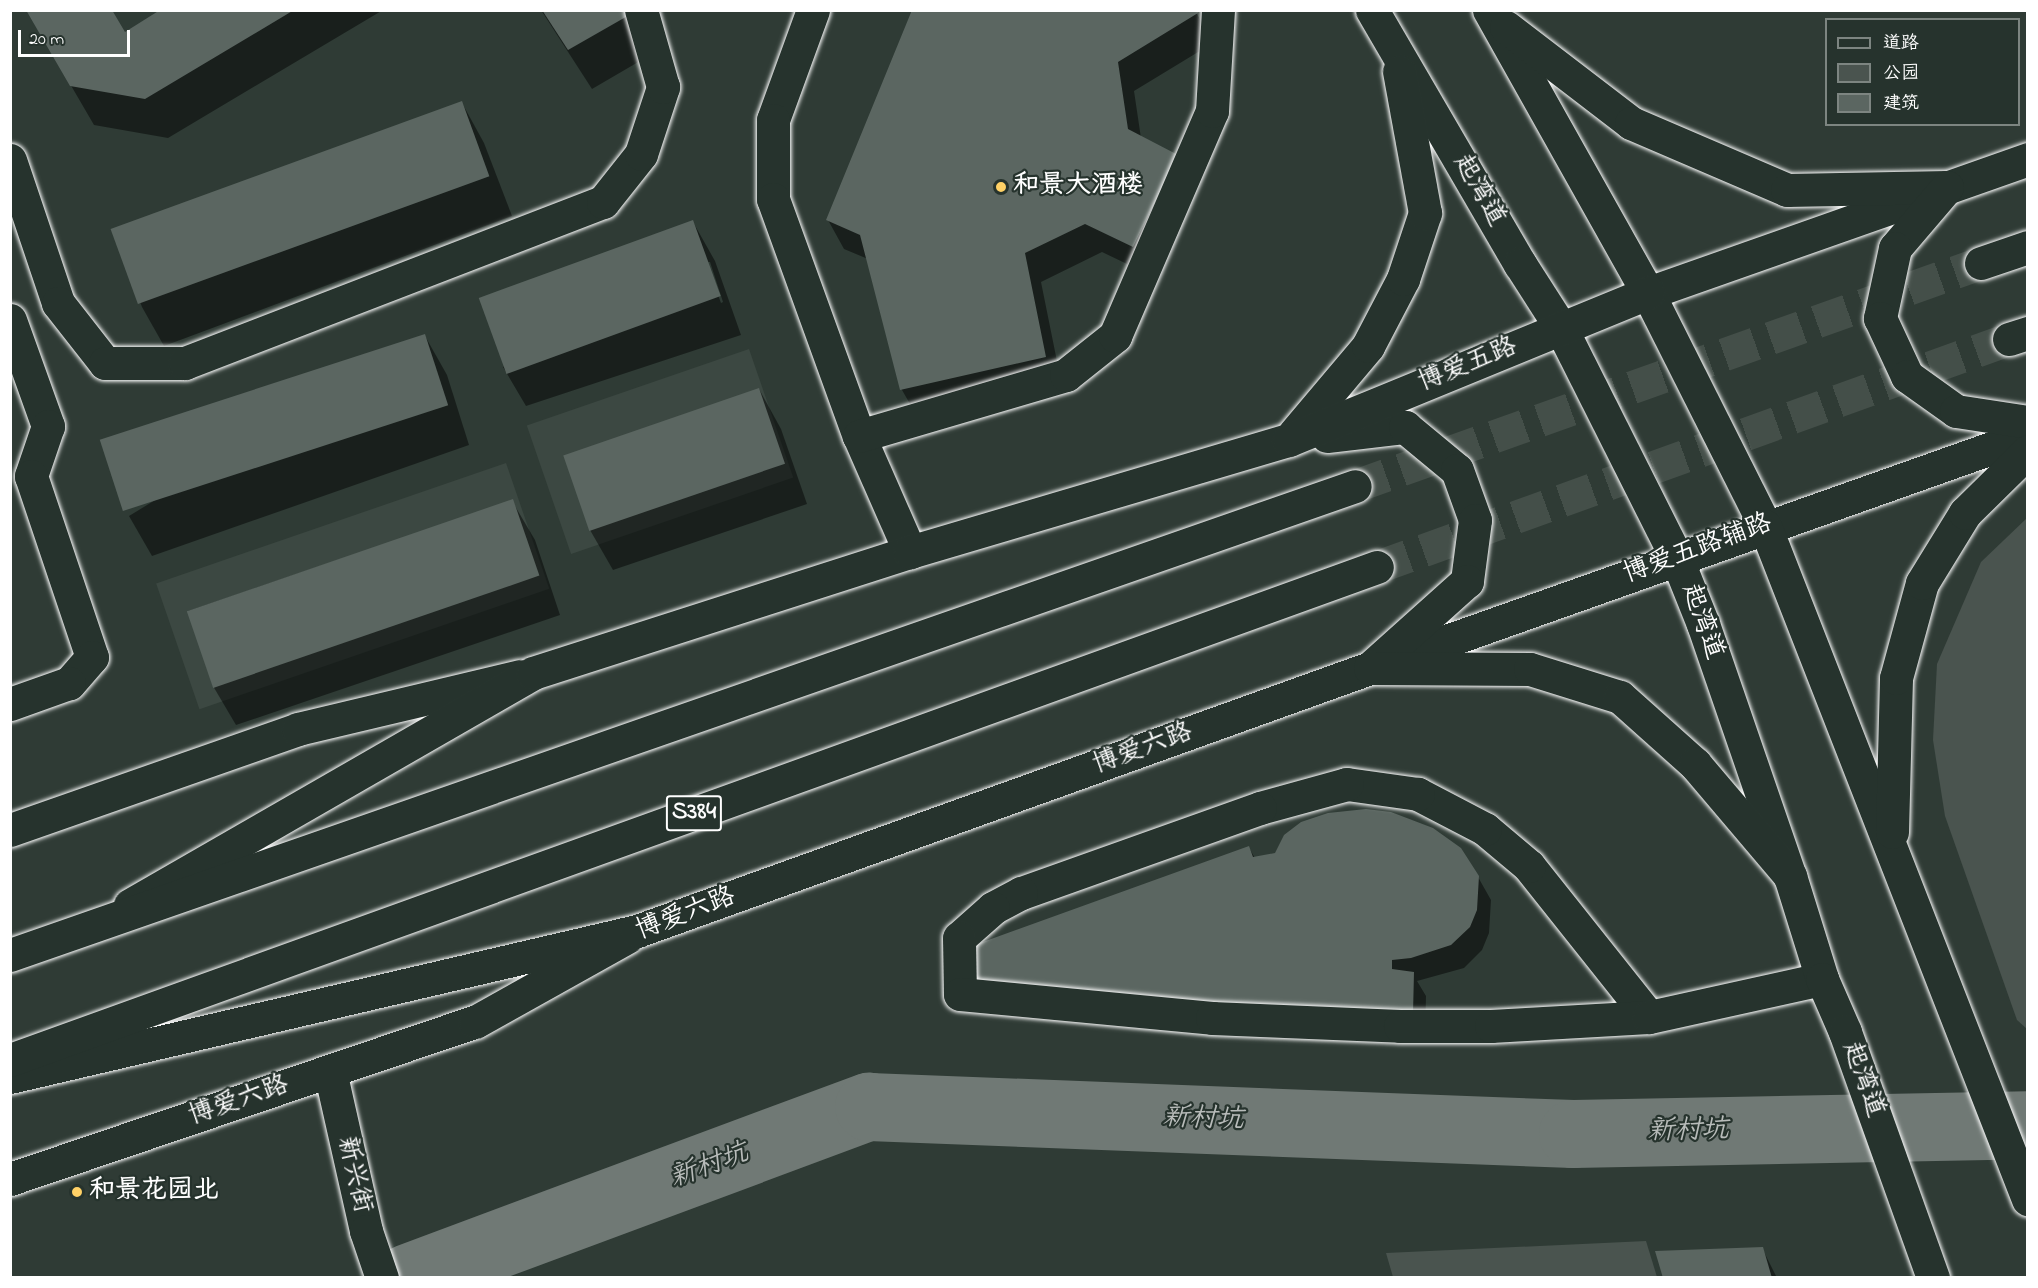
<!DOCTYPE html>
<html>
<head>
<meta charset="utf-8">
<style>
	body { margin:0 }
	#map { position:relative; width:2038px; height:1288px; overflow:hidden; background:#2f3b35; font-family:"Indie Flower","LXGW WenKai TC",sans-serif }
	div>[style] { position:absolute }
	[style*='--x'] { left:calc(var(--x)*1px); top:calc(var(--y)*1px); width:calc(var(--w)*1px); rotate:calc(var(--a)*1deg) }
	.built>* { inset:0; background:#3c4842; transform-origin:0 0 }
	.green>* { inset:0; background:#4a544f }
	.shadow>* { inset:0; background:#0007 }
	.river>* { height:68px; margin:-34px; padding:0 34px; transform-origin:34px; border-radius:34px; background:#707975 }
	.building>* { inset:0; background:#5b6661; transform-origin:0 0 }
	.highway-tunnel>* { height:33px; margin-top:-16.5px; transform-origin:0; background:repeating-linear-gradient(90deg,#444f49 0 33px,transparent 0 49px) }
	.roads { filter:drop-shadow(0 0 2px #fff) drop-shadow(0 0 2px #fff) }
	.minor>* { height:33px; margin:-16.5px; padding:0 16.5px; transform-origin:16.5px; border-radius:16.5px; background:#26332d }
	.major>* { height:33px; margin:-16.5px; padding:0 16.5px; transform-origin:16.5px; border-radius:16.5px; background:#26332d }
	.highway>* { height:33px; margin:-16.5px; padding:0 16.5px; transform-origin:16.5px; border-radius:16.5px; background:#26332d }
	.dots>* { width:16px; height:16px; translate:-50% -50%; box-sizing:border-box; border:3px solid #26332d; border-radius:50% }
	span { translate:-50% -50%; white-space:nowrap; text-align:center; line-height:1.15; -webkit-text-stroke:4.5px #26332d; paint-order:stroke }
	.shield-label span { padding:2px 4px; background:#26332d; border:2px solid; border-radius:4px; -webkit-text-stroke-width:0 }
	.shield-label { font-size:24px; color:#fff; font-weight:700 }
	.poi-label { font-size:26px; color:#fff; font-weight:700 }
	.left { translate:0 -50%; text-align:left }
	.street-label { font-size:26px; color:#fff }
	.water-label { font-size:27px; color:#b8bcba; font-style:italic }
	.frame { position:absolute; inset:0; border:12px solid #fff; pointer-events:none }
	.legend { position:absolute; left:1825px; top:18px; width:195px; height:108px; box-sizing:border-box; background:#26332d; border:2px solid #7d8581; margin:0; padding:8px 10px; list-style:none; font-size:18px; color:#fff }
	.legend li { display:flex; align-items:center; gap:12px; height:30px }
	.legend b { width:30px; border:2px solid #7d8581 }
	.scale { position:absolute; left:18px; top:30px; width:112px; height:27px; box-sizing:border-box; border:3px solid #fff; border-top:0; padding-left:8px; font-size:18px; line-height:21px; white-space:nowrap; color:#fff; -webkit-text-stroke:4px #26332d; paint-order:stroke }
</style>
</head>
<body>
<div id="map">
	<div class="built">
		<div style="left:749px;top:349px;width:136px;height:235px;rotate:71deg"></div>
		<div style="left:506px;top:463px;width:133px;height:370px;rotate:71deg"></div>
	</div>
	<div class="green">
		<div style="clip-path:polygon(2027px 518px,2027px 1029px,2017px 1020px,1945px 816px,1933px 740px,1937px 664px,1981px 562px)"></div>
		<div style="clip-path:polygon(1646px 1241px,1657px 1277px,1393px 1277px,1386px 1253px)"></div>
	</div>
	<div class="shadow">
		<div style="clip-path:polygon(27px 10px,125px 34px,163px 10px,383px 10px,168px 138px,94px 125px)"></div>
		<div style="clip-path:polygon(541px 10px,627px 10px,652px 54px,592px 89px)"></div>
		<div style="clip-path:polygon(1195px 10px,1213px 43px,1134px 91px,1141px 138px,1177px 156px,1150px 275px,1102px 252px,1041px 282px,1062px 386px,918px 418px,902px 390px,868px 259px,844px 249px,828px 220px)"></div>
		<div style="clip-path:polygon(462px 103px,484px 143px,512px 216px,164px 346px,142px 307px,114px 234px)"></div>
		<div style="clip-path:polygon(evenodd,693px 222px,715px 261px,741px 335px,526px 406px,503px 367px,693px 222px,706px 262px,710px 262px,723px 302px,721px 303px,706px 262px)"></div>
		<div style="clip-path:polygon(425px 336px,447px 375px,469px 445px,152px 556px,129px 516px)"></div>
		<div style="clip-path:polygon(759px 389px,781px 429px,807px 504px,613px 570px,590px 530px)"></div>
		<div style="clip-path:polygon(512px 501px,535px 540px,560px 615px,236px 725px,213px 686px,188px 611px)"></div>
		<div style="clip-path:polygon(1249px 848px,1255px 858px,1478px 877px,1491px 900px,1489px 933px,1482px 950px,1464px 968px,1417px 981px,1426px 996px,1425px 1036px,1215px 1030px)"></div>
		<div style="clip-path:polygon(1762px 1248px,1777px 1278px,1665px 1278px)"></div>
	</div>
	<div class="river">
		<div style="--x:408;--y:1278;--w:492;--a:-20.4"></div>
		<div style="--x:869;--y:1107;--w:705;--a:2.2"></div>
		<div style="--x:1573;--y:1134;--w:455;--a:-1.1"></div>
	</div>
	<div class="building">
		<div style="clip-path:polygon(26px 10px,112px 10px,125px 32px,160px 10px,294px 10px,145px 99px,70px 86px)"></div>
		<div style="clip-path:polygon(542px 10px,629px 10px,631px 14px,568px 50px)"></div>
		<div style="clip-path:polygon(912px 10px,1197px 10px,1198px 13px,1118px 62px,1128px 129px,1178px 155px,1133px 247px,1085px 224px,1025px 253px,1046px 357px,900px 390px,860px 235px,826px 220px)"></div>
		<div style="left:462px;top:101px;width:80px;height:374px;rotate:70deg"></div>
		<div style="left:693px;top:220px;width:81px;height:228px;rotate:70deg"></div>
		<div style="left:425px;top:334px;width:75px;height:342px;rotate:72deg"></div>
		<div style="left:759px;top:388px;width:80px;height:207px;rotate:71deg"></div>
		<div style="left:513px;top:499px;width:81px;height:345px;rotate:71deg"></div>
		<div style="clip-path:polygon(1366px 809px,1391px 812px,1433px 828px,1461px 848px,1479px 876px,1477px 910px,1470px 927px,1451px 945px,1411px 958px,1392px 960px,1392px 969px,1414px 972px,1413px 1014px,1201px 1008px,969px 985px,969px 947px,1249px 846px,1253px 857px,1275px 853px,1284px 835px,1301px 822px,1328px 813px)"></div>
		<div style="clip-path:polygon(1763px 1247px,1772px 1278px,1663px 1278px,1655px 1251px)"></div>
	</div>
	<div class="highway-tunnel">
		<div style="--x:1355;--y:486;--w:665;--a:-19.61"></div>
		<div style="--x:1377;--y:567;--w:672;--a:-19.84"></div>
	</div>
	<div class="roads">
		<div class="minor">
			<div style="--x:813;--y:10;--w:117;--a:110"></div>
			<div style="--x:773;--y:120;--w:79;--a:90"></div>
			<div style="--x:773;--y:199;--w:252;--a:70.1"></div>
			<div style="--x:859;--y:436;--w:127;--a:66.3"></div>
			<div style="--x:10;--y:160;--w:151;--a:71.4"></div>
			<div style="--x:58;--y:303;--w:76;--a:51.9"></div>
			<div style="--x:105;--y:363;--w:80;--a:0"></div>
			<div style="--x:185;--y:363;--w:448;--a:-21.1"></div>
			<div style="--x:603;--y:202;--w:61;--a:-51.6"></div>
			<div style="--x:641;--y:154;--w:71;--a:-71.8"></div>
			<div style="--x:663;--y:87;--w:80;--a:-105.9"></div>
			<div style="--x:1648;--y:293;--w:403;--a:-19.4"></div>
			<div style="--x:10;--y:320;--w:113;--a:70.3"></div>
			<div style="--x:48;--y:426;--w:53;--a:108.8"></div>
			<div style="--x:31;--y:476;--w:191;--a:71.4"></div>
			<div style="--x:92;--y:657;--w:35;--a:131"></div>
			<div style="--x:69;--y:683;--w:63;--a:160.4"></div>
			<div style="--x:859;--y:436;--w:216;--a:-16.4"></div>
			<div style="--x:1066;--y:375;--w:63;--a:-38.5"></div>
			<div style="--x:1115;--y:336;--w:245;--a:-66.7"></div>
			<div style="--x:1212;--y:111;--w:101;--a:-86.6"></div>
			<div style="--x:1373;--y:667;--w:695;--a:-19.5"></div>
			<div style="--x:10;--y:830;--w:305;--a:-19.3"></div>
			<div style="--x:298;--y:729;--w:228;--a:-13.4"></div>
			<div style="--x:1649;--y:1017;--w:193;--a:-128.5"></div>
			<div style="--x:1529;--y:866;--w:57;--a:-139.9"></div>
			<div style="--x:1485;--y:829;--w:76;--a:-152.4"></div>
			<div style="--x:1418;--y:794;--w:72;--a:-172"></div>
			<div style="--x:1347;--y:784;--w:90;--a:164.6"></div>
			<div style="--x:1260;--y:808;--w:254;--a:160.4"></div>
			<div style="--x:1021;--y:893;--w:32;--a:152"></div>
			<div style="--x:993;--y:908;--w:45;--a:138.6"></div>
			<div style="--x:959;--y:938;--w:56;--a:89"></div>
			<div style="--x:960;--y:994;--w:253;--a:5.4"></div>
			<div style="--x:1212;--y:1018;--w:188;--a:2.4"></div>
			<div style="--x:1400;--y:1026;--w:91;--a:0"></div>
			<div style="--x:1491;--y:1026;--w:158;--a:-3.3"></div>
			<div style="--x:1649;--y:1017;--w:177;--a:-12.4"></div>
			<div style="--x:330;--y:1071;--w:164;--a:77.3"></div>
			<div style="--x:366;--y:1231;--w:50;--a:71.2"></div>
			<div style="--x:10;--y:1179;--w:491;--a:-18.7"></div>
			<div style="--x:475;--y:1022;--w:174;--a:-29.2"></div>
		</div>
		<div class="major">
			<div style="--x:1372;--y:10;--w:294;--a:59.8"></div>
			<div style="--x:1520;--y:264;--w:76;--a:57.4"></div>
			<div style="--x:1561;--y:328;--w:258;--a:63.3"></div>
			<div style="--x:1677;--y:559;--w:70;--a:68.2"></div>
			<div style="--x:1703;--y:624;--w:267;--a:71"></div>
			<div style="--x:1790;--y:876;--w:108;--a:72.7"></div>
			<div style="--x:1822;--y:979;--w:58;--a:66.5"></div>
			<div style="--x:1845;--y:1032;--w:261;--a:70.3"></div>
			<div style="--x:1489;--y:10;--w:325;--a:60.7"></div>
			<div style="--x:1648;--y:293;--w:261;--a:63.3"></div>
			<div style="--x:1765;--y:526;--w:723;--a:68.66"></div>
			<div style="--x:1506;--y:27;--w:158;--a:37.5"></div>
			<div style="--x:1631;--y:123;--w:170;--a:23.2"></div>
			<div style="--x:1787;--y:190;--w:160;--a:-1.1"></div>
			<div style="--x:1947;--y:187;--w:80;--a:130.4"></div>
			<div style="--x:1895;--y:248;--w:72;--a:102.1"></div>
			<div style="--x:1880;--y:318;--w:64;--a:65"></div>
			<div style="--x:1907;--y:376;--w:60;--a:35.5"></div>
			<div style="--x:1956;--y:411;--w:73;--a:8.7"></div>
			<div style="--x:1294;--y:434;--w:115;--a:-49.9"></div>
			<div style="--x:1368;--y:346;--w:76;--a:-62.4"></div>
			<div style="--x:1403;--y:279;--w:70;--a:-71.6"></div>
			<div style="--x:1425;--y:213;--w:144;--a:-100.4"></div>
			<div style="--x:1327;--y:436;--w:79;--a:-6.6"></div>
			<div style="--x:1405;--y:427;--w:67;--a:39.6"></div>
			<div style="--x:1457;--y:470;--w:53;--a:70.2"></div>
			<div style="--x:1475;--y:520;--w:62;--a:97.5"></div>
			<div style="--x:1467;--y:581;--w:130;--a:138.1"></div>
			<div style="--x:1892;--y:832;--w:154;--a:-88.5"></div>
			<div style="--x:1896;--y:678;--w:98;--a:-74.7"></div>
			<div style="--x:1922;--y:583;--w:82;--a:-58.4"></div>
			<div style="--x:1965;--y:513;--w:88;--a:-44.5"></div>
			<div style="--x:130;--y:905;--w:465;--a:-29.9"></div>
			<div style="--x:533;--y:673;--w:396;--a:-17.8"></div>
			<div style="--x:910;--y:552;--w:395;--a:-16.5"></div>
			<div style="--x:1289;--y:440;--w:388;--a:-22.3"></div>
			<div style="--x:10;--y:1077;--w:644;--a:-13.11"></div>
			<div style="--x:637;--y:931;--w:779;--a:-19.74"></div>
			<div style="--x:1370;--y:668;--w:160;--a:0.4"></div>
			<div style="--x:1530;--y:669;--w:94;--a:17.3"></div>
			<div style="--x:1620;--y:697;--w:101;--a:41.8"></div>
			<div style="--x:1695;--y:764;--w:147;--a:49.7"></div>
		</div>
		<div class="highway">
			<div style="--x:1981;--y:263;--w:50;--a:-18.8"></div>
			<div style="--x:2009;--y:339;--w:20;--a:-18"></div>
			<div style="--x:10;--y:955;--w:1424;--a:-19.22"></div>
			<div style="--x:10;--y:1060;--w:1453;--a:-19.83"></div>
		</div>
	</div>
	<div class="dots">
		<div style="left:1001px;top:187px;background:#ffd166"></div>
		<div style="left:77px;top:1192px;background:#ffd166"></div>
	</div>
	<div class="shield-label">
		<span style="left:694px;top:813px">S384</span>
	</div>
	<div class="poi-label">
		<span class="left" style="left:1013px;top:187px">和景大酒楼</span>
		<span class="left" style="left:89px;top:1192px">和景花园北</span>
	</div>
	<div class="street-label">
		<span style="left:1478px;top:191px;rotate:60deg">起湾道</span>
		<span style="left:1468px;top:366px;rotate:-22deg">博爱五路</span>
		<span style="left:1698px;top:550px;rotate:-20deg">博爱五路辅路</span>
		<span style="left:1701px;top:622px;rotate:70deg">起湾道</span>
		<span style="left:1143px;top:750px;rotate:-20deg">博爱六路</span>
		<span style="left:686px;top:915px;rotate:-21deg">博爱六路</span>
		<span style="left:1862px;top:1080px;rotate:70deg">起湾道</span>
		<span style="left:239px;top:1102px;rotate:-19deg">博爱六路</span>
		<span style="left:353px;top:1175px;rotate:77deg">新兴街</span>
	</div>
	<div class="water-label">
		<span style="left:1203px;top:1119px;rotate:2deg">新村坑</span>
		<span style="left:1688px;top:1131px;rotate:-1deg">新村坑</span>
		<span style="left:709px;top:1166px;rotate:-20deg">新村坑</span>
	</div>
	<div class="frame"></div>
	<ul class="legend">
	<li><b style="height:8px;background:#26332d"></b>道路</li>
	<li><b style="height:16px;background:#4a544f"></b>公园</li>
	<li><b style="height:16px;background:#5b6661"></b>建筑</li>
	</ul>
	<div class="scale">20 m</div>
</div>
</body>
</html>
